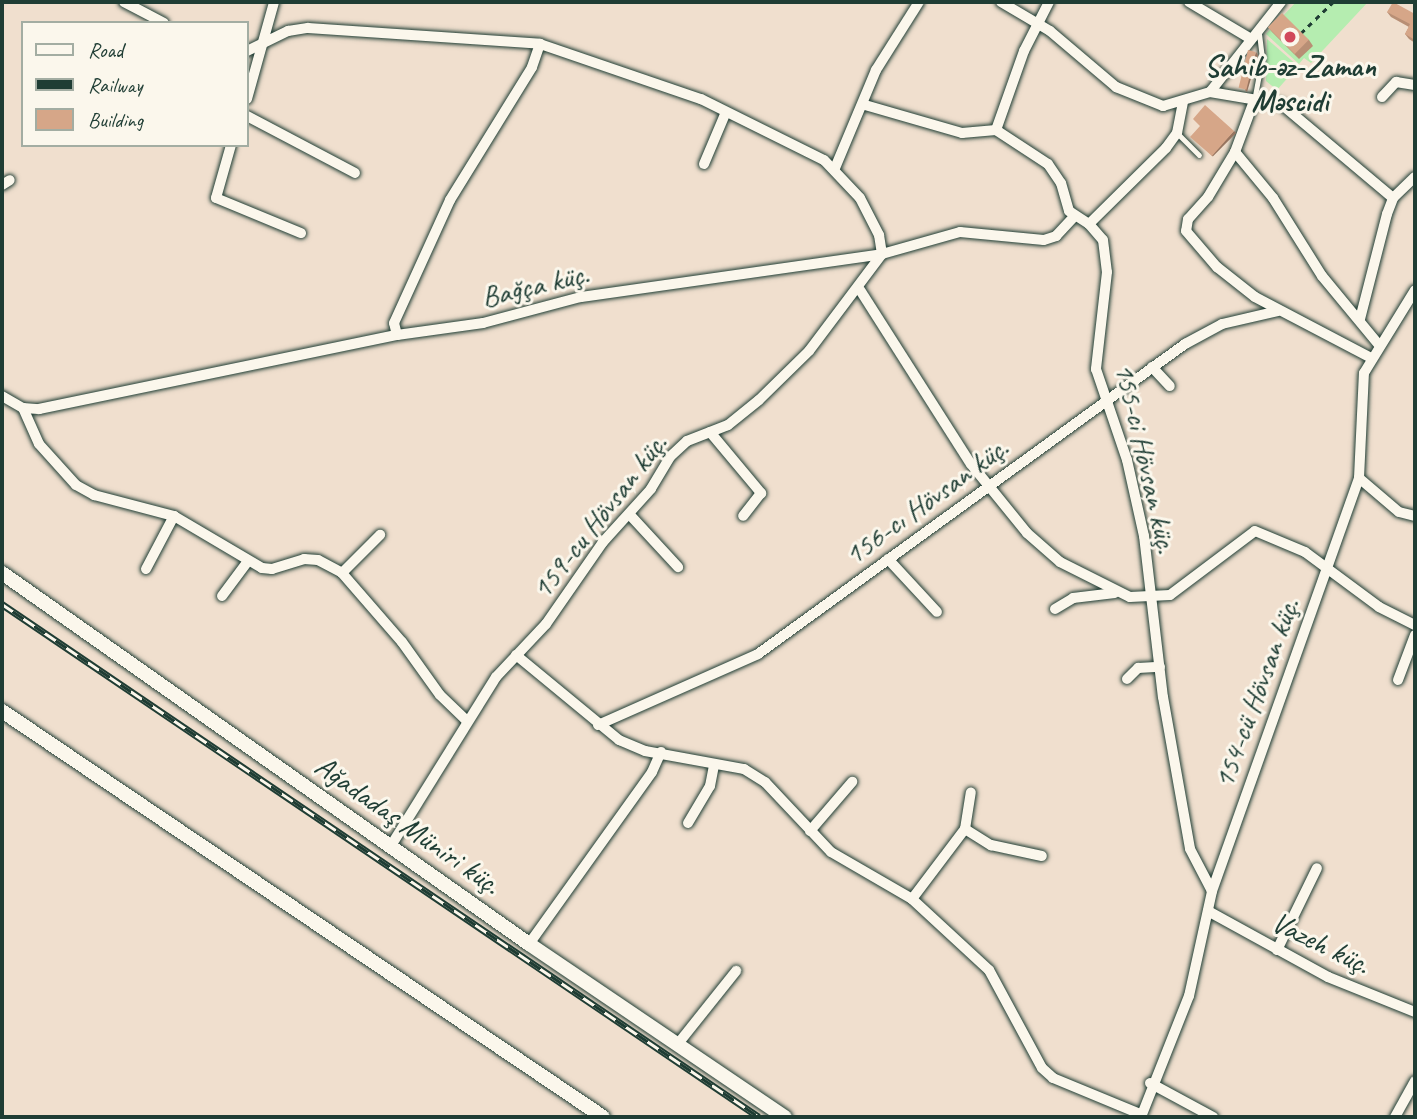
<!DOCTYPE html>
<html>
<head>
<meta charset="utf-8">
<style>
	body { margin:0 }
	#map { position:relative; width:1417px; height:1119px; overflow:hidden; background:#f0dfce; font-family:Caveat,sans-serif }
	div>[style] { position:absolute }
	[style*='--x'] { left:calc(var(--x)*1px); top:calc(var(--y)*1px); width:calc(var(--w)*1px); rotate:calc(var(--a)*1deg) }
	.green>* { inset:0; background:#b5edb0 }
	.path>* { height:2.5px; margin-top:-1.25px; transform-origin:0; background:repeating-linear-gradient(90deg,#1f3d34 0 5px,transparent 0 10px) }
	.roads { filter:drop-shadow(0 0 2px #1f3d34) drop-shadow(0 0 2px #1f3d34) }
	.service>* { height:5px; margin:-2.5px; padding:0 2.5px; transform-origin:2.5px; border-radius:2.5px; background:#fbf7ec }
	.minor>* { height:10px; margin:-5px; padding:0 5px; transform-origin:5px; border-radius:5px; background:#fbf7ec }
	.tertiary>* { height:14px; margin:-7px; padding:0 7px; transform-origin:7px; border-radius:7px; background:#fbf7ec }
	.rail>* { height:7px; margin-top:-3.5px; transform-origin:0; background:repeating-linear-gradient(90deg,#fbf7ec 0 13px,#1f3d34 0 26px); box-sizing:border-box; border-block:2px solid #1f3d34 }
	.wall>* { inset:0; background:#b88f75 }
	.shaded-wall>* { inset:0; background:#96745f; transform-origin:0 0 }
	.building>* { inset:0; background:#d6a688; transform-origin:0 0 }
	.dots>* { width:19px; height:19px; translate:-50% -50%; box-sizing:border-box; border:4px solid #fbf7ec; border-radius:50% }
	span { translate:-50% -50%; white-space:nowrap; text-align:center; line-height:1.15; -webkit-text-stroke:6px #fbf7ec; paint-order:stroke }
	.poi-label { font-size:30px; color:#1f3d34; font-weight:700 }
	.street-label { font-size:30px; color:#1f3d34 }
	.frame { position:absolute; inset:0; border:4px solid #1f3d34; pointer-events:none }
	.legend { position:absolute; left:21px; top:21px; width:228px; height:126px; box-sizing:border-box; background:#fbf7ec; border:2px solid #a3ada2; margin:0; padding:9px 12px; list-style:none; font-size:21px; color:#1f3d34 }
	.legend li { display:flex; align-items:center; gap:14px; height:35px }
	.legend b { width:35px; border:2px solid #a3ada2 }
</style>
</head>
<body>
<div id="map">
	<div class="green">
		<div style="clip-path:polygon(1296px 2px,1368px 2px,1311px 63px,1304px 58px,1299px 64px,1266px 34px)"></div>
		<div style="clip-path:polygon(1267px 39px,1298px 66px,1277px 90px,1266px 81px)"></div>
	</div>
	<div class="path">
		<div style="--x:1301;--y:33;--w:45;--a:-44.1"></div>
	</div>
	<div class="roads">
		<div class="service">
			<div style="--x:1254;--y:101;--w:44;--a:-79.5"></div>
			<div style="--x:1262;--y:58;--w:26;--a:-97"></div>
			<div style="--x:1177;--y:133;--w:31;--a:45"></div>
		</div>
		<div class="minor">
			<div style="--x:124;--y:2;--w:45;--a:27.7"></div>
			<div style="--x:1001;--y:2;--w:57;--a:30.6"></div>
			<div style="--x:1050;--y:31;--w:87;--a:40.3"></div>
			<div style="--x:1116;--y:87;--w:51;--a:22"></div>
			<div style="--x:1163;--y:106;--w:49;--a:-16.6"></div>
			<div style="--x:1210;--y:92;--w:115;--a:-51.7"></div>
			<div style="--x:1189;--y:2;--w:72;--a:30.8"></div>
			<div style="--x:247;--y:51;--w:46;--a:-26"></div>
			<div style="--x:288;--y:31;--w:20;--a:-9"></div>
			<div style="--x:308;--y:28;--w:233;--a:3.9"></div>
			<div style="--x:540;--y:44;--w:170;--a:18.9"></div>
			<div style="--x:701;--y:99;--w:137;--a:26.4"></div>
			<div style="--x:824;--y:160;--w:52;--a:46.5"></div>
			<div style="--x:860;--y:198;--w:42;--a:62.8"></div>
			<div style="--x:879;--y:235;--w:19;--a:81"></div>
			<div style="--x:882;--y:254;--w:121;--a:127"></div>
			<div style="--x:809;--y:351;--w:70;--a:135.6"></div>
			<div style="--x:759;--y:400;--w:40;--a:141"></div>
			<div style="--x:728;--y:425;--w:44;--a:158.7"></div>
			<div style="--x:687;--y:441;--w:23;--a:137"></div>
			<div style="--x:670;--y:457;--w:37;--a:121"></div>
			<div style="--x:651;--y:489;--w:72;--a:132.2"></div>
			<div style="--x:603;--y:542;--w:100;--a:124.8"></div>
			<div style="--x:546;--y:624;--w:73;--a:133.3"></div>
			<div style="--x:496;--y:677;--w:197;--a:121.9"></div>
			<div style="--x:1210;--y:92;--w:72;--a:9.6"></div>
			<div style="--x:1281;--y:104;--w:146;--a:40"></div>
			<div style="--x:1382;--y:97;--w:21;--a:-47"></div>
			<div style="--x:1396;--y:82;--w:19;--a:9"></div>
			<div style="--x:247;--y:99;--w:101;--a:-74.4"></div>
			<div style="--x:1254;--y:101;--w:54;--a:110.4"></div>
			<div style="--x:1235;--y:152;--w:52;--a:121"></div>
			<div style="--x:1208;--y:197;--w:30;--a:132"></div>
			<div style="--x:1188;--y:219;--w:12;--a:99"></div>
			<div style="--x:1186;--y:231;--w:48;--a:49.3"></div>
			<div style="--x:1217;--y:267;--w:48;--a:38.3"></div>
			<div style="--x:1255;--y:297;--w:131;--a:27.7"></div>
			<div style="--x:865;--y:105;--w:101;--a:16.1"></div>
			<div style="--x:962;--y:133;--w:34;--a:-5"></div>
			<div style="--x:996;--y:130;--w:62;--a:33.2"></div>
			<div style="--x:1048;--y:164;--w:23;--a:56"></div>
			<div style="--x:1061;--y:183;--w:29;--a:74"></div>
			<div style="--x:1069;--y:211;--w:24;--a:33"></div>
			<div style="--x:1089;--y:224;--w:21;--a:49"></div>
			<div style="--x:1103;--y:240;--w:32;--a:83"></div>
			<div style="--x:1107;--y:272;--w:98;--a:96.5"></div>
			<div style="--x:1096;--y:369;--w:96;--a:71.2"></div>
			<div style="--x:1127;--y:460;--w:78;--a:77.4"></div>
			<div style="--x:1144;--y:536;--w:162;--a:83.3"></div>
			<div style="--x:1163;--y:697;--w:154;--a:79.9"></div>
			<div style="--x:1190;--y:849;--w:47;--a:62.4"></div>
			<div style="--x:247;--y:116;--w:122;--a:27.8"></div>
			<div style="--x:996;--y:130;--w:84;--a:-70.5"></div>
			<div style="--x:1024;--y:51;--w:55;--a:-63"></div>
			<div style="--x:231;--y:145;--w:55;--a:105.8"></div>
			<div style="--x:216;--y:198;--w:92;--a:22.4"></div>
			<div style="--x:1235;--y:152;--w:60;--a:50.4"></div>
			<div style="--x:1273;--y:198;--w:92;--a:57.9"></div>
			<div style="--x:1322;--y:276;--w:89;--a:50.4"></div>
			<div style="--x:704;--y:164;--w:56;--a:-67.1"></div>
			<div style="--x:835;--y:168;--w:106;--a:-67.3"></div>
			<div style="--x:876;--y:70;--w:80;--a:-57.7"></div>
			<div style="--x:2;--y:185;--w:9;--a:-32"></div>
			<div style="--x:1089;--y:224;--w:108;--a:-44.6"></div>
			<div style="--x:1166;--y:148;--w:19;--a:-54"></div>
			<div style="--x:1177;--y:133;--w:31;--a:-79"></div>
			<div style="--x:860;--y:290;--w:206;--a:57.5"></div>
			<div style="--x:971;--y:464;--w:89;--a:50.9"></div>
			<div style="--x:1027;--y:533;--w:44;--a:41.3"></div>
			<div style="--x:1060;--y:562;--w:78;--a:26.6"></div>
			<div style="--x:1130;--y:597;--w:40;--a:-2.9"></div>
			<div style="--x:1170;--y:595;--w:106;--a:-37"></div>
			<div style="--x:1255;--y:531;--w:54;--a:22.8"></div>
			<div style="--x:1305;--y:552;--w:92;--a:36.6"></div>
			<div style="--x:1379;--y:607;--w:40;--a:26.6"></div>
			<div style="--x:1360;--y:319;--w:108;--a:-75.6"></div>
			<div style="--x:1387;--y:214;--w:17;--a:-69"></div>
			<div style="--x:1393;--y:198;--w:30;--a:-44"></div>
			<div style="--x:397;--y:335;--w:12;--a:-104"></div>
			<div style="--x:394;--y:323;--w:135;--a:-65.5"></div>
			<div style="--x:450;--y:200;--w:156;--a:-58.3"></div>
			<div style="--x:532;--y:67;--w:24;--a:-71"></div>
			<div style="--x:1152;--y:367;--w:26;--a:47"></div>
			<div style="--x:2;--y:396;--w:24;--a:30"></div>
			<div style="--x:23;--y:408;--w:16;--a:4"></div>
			<div style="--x:39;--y:409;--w:366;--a:-11.7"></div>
			<div style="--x:397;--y:335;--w:87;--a:-7.9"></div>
			<div style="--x:483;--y:323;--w:101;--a:-14.9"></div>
			<div style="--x:581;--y:297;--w:304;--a:-8.1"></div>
			<div style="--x:882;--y:254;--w:81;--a:-15.8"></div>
			<div style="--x:960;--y:232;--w:84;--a:5.4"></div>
			<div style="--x:1044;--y:240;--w:13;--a:-18"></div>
			<div style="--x:1056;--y:236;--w:26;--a:-47"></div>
			<div style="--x:23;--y:408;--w:39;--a:66"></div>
			<div style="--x:39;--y:444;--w:55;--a:47.9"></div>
			<div style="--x:76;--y:485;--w:21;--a:29"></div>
			<div style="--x:94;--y:495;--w:83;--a:14.7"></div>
			<div style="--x:174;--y:516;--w:102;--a:30.6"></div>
			<div style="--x:262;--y:568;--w:10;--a:6"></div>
			<div style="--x:272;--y:569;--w:34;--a:-17"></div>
			<div style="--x:304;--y:559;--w:14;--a:4"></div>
			<div style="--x:318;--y:560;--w:27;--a:28"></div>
			<div style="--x:342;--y:573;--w:91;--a:49"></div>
			<div style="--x:402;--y:642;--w:65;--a:54.4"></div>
			<div style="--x:440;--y:695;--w:37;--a:44"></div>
			<div style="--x:710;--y:432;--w:80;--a:50.1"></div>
			<div style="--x:761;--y:493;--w:29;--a:128"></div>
			<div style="--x:1359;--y:478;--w:52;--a:40.4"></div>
			<div style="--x:1399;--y:512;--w:16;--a:14"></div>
			<div style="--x:630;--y:515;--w:71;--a:47.3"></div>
			<div style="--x:888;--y:559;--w:72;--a:47.2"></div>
			<div style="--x:146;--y:569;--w:60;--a:-62.2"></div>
			<div style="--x:342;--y:573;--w:54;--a:-45"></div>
			<div style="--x:222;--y:596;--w:44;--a:-53.4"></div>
			<div style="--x:1055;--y:609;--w:21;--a:-31"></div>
			<div style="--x:1073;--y:598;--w:42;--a:-6.8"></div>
			<div style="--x:516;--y:655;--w:134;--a:39.5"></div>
			<div style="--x:619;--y:740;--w:28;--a:23"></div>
			<div style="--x:645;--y:751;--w:101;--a:10.3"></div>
			<div style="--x:744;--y:769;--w:25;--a:32"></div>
			<div style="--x:765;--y:782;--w:96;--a:46.7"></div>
			<div style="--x:831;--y:852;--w:94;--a:30.1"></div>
			<div style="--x:912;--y:899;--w:105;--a:42.7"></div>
			<div style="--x:989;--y:970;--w:111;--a:61.6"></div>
			<div style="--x:1042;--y:1068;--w:15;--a:42"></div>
			<div style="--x:1053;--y:1078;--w:94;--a:22.5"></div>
			<div style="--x:1127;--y:679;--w:16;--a:-45"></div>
			<div style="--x:1138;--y:668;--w:22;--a:-3"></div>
			<div style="--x:1398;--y:680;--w:48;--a:-69.3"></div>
			<div style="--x:598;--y:725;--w:175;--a:-23.9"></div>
			<div style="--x:758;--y:654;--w:528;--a:-35.98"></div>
			<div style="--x:1185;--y:344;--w:42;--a:-28.4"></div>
			<div style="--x:1222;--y:324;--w:57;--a:-13.1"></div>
			<div style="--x:688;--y:823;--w:43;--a:-59.3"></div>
			<div style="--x:710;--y:786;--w:21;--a:-79"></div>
			<div style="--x:965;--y:829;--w:31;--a:32"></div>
			<div style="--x:991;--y:845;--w:52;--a:12.2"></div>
			<div style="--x:810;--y:831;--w:65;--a:-49.4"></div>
			<div style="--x:912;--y:899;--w:88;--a:-52.9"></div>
			<div style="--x:965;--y:829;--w:37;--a:-81"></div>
			<div style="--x:1208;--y:911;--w:137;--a:28.8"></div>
			<div style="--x:1328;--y:977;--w:94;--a:21.9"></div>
			<div style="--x:529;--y:944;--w:211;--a:-54.4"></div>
			<div style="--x:652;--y:772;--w:22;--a:-66"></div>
			<div style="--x:1277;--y:950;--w:91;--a:-64"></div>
			<div style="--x:677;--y:1045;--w:95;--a:-51.4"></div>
			<div style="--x:1150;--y:1083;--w:72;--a:28.4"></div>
			<div style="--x:1141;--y:1117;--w:130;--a:-68.4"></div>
			<div style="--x:1189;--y:996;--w:107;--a:-77.6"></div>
			<div style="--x:1212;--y:891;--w:438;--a:-70.4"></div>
			<div style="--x:1359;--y:478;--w:105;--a:-87.3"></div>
			<div style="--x:1364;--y:373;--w:97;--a:-58.4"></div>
			<div style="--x:1395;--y:1117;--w:41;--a:-60.9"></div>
		</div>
		<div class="tertiary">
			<div style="--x:2;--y:573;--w:644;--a:35.14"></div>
			<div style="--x:529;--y:944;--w:309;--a:34.1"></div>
			<div style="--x:2;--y:711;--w:725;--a:34.04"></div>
		</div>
	</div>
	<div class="rail">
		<div style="--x:2;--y:604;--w:914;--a:34.12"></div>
	</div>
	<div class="wall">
		<div style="clip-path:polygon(1387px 12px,1415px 14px,1415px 43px,1409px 39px,1405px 34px,1409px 27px,1391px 17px)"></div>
		<div style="clip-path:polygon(1268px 27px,1309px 40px,1313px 46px,1299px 59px,1272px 32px)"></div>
	</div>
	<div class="shaded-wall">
		<div style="clip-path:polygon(1256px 52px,1258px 55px,1247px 92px,1245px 90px)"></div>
		<div style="left:1234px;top:131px;width:3px;height:33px;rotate:45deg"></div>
	</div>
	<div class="building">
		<div style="clip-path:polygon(1393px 2px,1415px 14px,1415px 40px,1405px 34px,1410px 24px,1387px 12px)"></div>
		<div style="left:1282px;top:13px;width:38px;height:20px;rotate:45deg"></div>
		<div style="left:1248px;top:50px;width:8px;height:39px;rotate:14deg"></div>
		<div style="clip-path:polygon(1205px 105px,1234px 131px,1212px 156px,1190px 137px,1200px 126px,1193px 119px)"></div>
	</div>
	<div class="dots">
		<div style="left:1290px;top:37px;background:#d1495b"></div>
	</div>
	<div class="poi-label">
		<span style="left:1290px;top:83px">Sahib-əz-Zaman<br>Məscidi</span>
	</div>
	<div class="street-label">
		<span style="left:535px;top:285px;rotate:-13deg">Bağça küç.</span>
		<span style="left:1146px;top:458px;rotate:77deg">155-ci Hövsan küç.</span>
		<span style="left:926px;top:501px;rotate:-36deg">156-cı Hövsan küç.</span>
		<span style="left:599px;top:516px;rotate:-52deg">159-cu Hövsan küç.</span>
		<span style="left:1256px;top:693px;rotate:-70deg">154-cü Hövsan küç.</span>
		<span style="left:408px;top:825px;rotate:35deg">Ağadadaş Müniri küç.</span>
		<span style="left:1321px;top:943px;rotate:26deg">Vazeh küç.</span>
	</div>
	<div class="frame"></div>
	<ul class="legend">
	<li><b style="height:9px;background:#fbf7ec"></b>Road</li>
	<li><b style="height:9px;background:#1f3d34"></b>Railway</li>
	<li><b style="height:19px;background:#d6a688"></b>Building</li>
	</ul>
</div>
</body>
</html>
